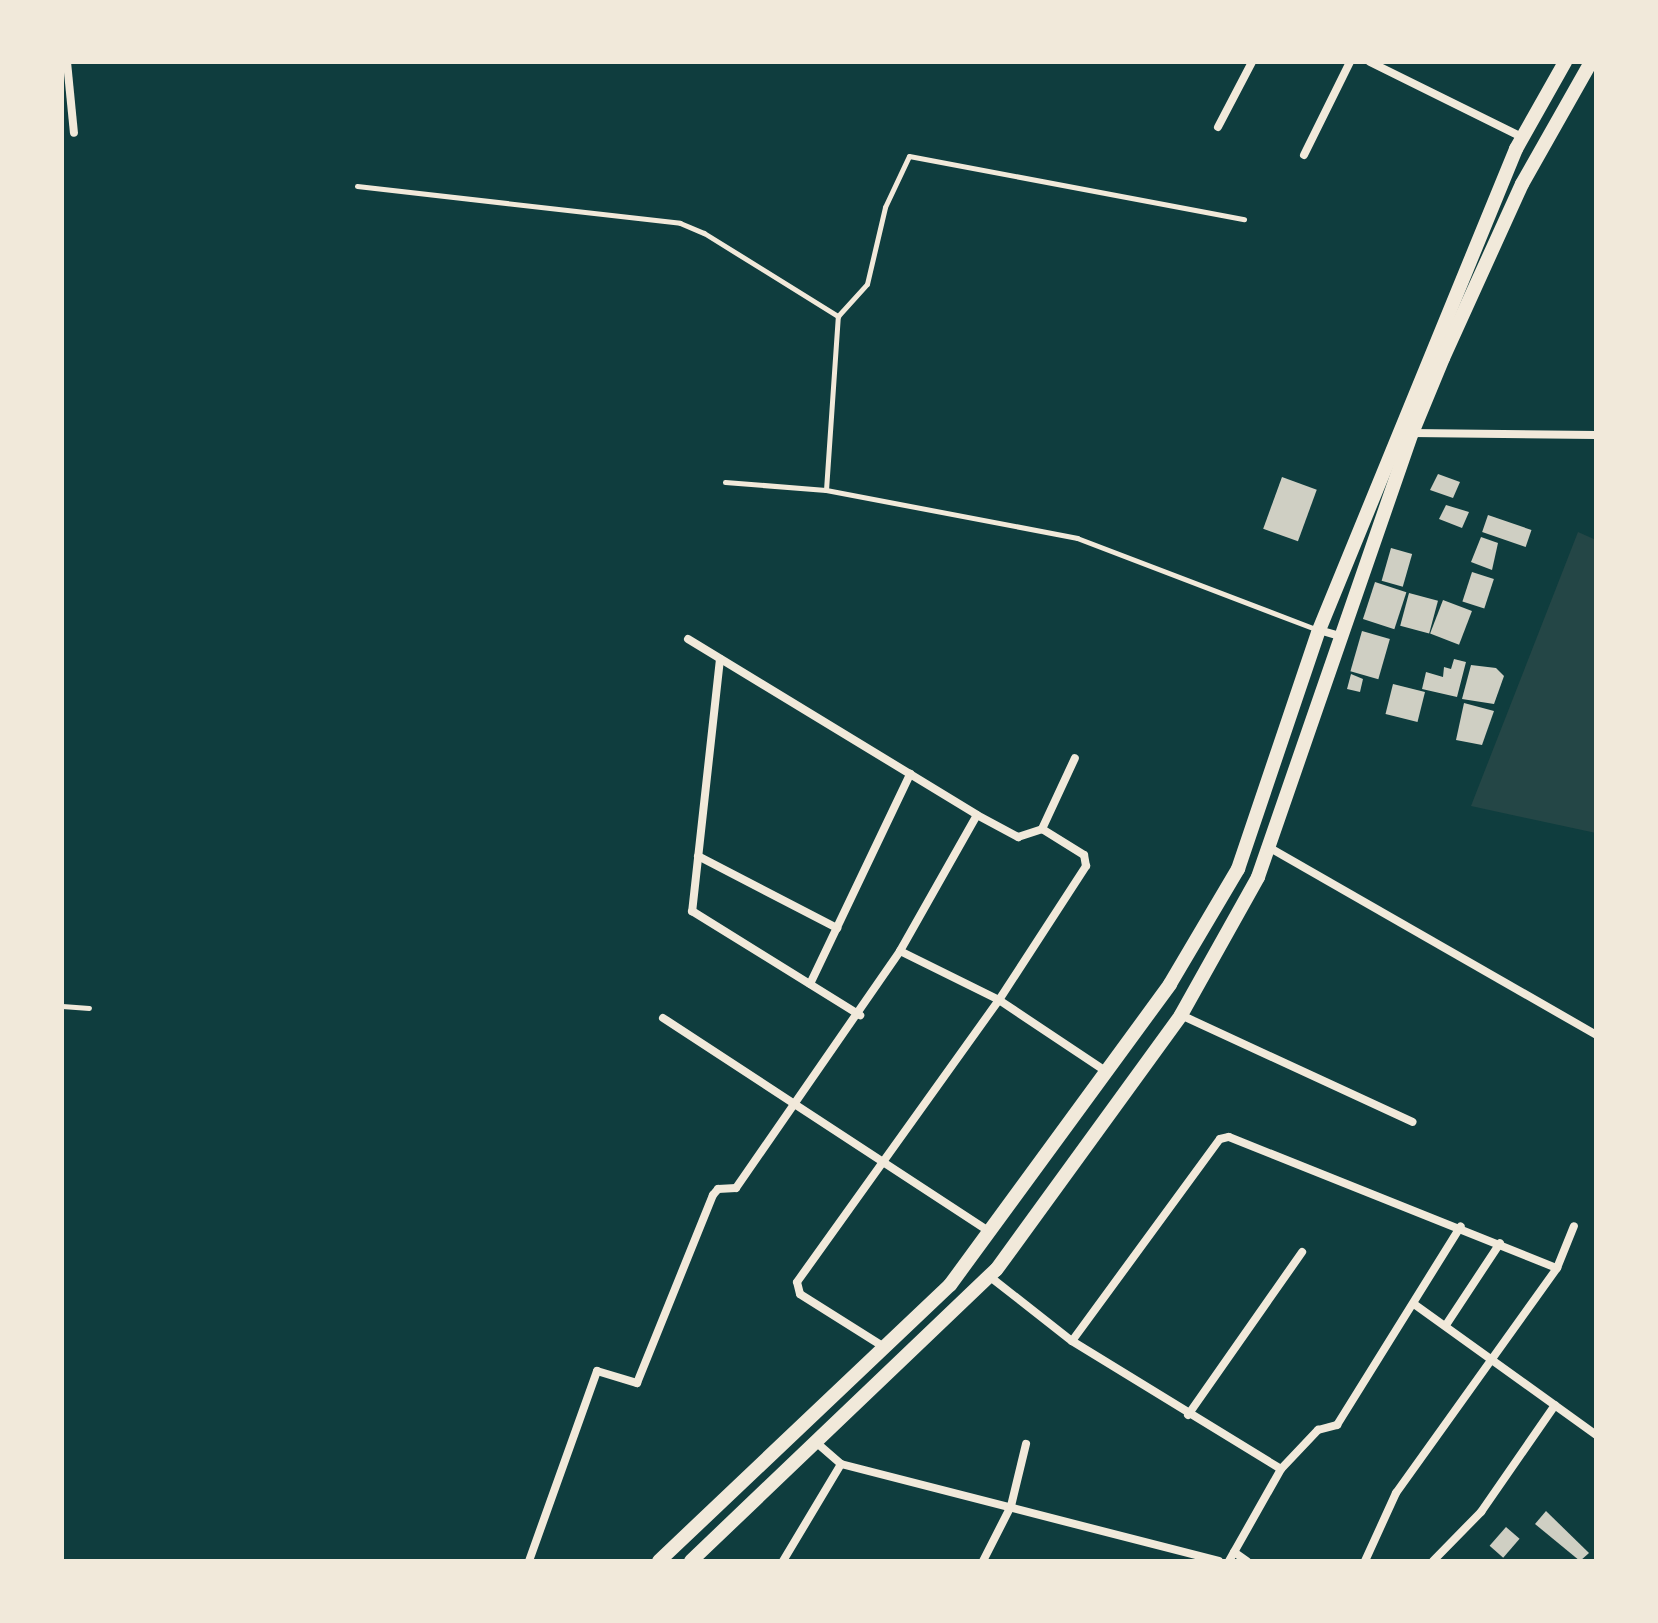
<!DOCTYPE html>
<html>
<head>
<meta charset="utf-8">
<style>
	body { margin:0 }
	#map { position:relative; width:1658px; height:1623px; overflow:hidden; background:#0f3d3e; font-family:"Fira Sans",sans-serif }
	div>[style] { position:absolute }
	[style*='--x'] { left:calc(var(--x)*1px); top:calc(var(--y)*1px); width:calc(var(--w)*1px); rotate:calc(var(--a)*1deg) }
	.green>* { inset:0; background:#244646 }
	.building>* { inset:0; background:#cfcfc3; transform-origin:0 0 }
	.service>* { height:5px; margin:-2.5px; padding:0 2.5px; transform-origin:2.5px; border-radius:2.5px; background:#f1e9da }
	.minor>* { height:8px; margin:-4px; padding:0 4px; transform-origin:4px; border-radius:4px; background:#f1e9da }
	.tertiary>* { height:14px; margin:-7px; padding:0 7px; transform-origin:7px; border-radius:7px; background:#f1e9da }
	span { translate:-50% -50%; white-space:nowrap; text-align:center; line-height:1.15; -webkit-text-stroke:8px #f1e9da; paint-order:stroke }
	.frame { position:absolute; inset:0; border:64px solid #f1e9da; pointer-events:none }
</style>
</head>
<body>
<div id="map">
	<div class="green">
		<div style="clip-path:polygon(1578px 532px,1596px 540px,1596px 833px,1471px 806px)"></div>
	</div>
	<div class="building">
		<div style="clip-path:polygon(1438px 474px,1460px 482px,1453px 498px,1430px 490px)"></div>
		<div style="left:1282px;top:477px;width:37px;height:55px;rotate:20deg"></div>
		<div style="clip-path:polygon(1446px 505px,1469px 512px,1462px 528px,1439px 519px)"></div>
		<div style="left:1488px;top:515px;width:46px;height:18px;rotate:19deg"></div>
		<div style="clip-path:polygon(1481px 537px,1498px 543px,1492px 570px,1471px 562px)"></div>
		<div style="left:1391px;top:548px;width:22px;height:34px;rotate:16deg"></div>
		<div style="left:1472px;top:572px;width:23px;height:31px;rotate:18deg"></div>
		<div style="left:1375px;top:582px;width:33px;height:39px;rotate:18deg"></div>
		<div style="left:1409px;top:593px;width:30px;height:34px;rotate:15deg"></div>
		<div style="left:1443px;top:600px;width:31px;height:36px;rotate:21deg"></div>
		<div style="left:1362px;top:631px;width:29px;height:42px;rotate:16deg"></div>
		<div style="clip-path:polygon(1454px 659px,1466px 662px,1457px 697px,1422px 689px,1426px 672px,1443px 677px,1444px 667px,1451px 669px)"></div>
		<div style="clip-path:polygon(1471px 665px,1496px 668px,1504px 676px,1494px 704px,1462px 699px)"></div>
		<div style="clip-path:polygon(1351px 674px,1363px 679px,1360px 692px,1347px 689px)"></div>
		<div style="left:1393px;top:684px;width:33px;height:31px;rotate:14deg"></div>
		<div style="clip-path:polygon(1464px 703px,1494px 711px,1482px 745px,1456px 740px)"></div>
		<div style="clip-path:polygon(1546px 1511px,1589px 1553px,1580px 1561px,1535px 1524px)"></div>
		<div style="left:1506px;top:1527px;width:18px;height:25px;rotate:41deg"></div>
	</div>
	<div class="service">
		<div style="--x:357;--y:186;--w:325;--a:6.5"></div>
		<div style="--x:680;--y:223;--w:26;--a:23"></div>
		<div style="--x:704;--y:233;--w:158;--a:31.8"></div>
		<div style="--x:725;--y:482;--w:101;--a:4.5"></div>
		<div style="--x:826;--y:490;--w:256;--a:10.8"></div>
		<div style="--x:1077;--y:538;--w:258;--a:20.9"></div>
		<div style="--x:826;--y:490;--w:174;--a:-86.1"></div>
		<div style="--x:838;--y:316;--w:43;--a:-47.8"></div>
		<div style="--x:867;--y:284;--w:79;--a:-76.8"></div>
		<div style="--x:885;--y:207;--w:56;--a:-64.8"></div>
		<div style="--x:909;--y:156;--w:341;--a:10.7"></div>
		<div style="--x:62;--y:1006;--w:27;--a:4"></div>
	</div>
	<div class="minor">
		<div style="--x:67;--y:62;--w:71;--a:84.4"></div>
		<div style="--x:1370;--y:62;--w:169;--a:26.3"></div>
		<div style="--x:1218;--y:127;--w:73;--a:-62.4"></div>
		<div style="--x:1304;--y:155;--w:104;--a:-63.7"></div>
		<div style="--x:1412;--y:433;--w:184;--a:0.6"></div>
		<div style="--x:1319;--y:630;--w:22;--a:16"></div>
		<div style="--x:688;--y:639;--w:338;--a:31.3"></div>
		<div style="--x:720;--y:659;--w:254;--a:96.3"></div>
		<div style="--x:692;--y:911;--w:198;--a:31.8"></div>
		<div style="--x:1270;--y:848;--w:376;--a:29.8"></div>
		<div style="--x:698;--y:856;--w:157;--a:27.4"></div>
		<div style="--x:900;--y:951;--w:156;--a:-60.5"></div>
		<div style="--x:977;--y:815;--w:47;--a:28.2"></div>
		<div style="--x:1018;--y:837;--w:25;--a:-18"></div>
		<div style="--x:810;--y:984;--w:233;--a:-64.5"></div>
		<div style="--x:1181;--y:1015;--w:255;--a:24.8"></div>
		<div style="--x:663;--y:1018;--w:391;--a:33.2"></div>
		<div style="--x:989;--y:1276;--w:105;--a:38.1"></div>
		<div style="--x:1072;--y:1341;--w:245;--a:31.5"></div>
		<div style="--x:1414;--y:1304;--w:224;--a:35.7"></div>
		<div style="--x:1446;--y:1325;--w:98;--a:-56.6"></div>
		<div style="--x:1072;--y:1341;--w:250;--a:-53.8"></div>
		<div style="--x:1220;--y:1139;--w:9;--a:-13"></div>
		<div style="--x:1229;--y:1137;--w:353;--a:21.8"></div>
		<div style="--x:884;--y:1347;--w:99;--a:-147.8"></div>
		<div style="--x:800;--y:1294;--w:12;--a:-104"></div>
		<div style="--x:797;--y:1282;--w:347;--a:-54.4"></div>
		<div style="--x:999;--y:1000;--w:160;--a:-57"></div>
		<div style="--x:1086;--y:866;--w:11;--a:-100"></div>
		<div style="--x:1084;--y:855;--w:49;--a:-148.2"></div>
		<div style="--x:1042;--y:829;--w:78;--a:-65.1"></div>
		<div style="--x:1188;--y:1415;--w:199;--a:-55"></div>
		<div style="--x:841;--y:1464;--w:390;--a:14.4"></div>
		<div style="--x:1234;--y:1552;--w:16;--a:35"></div>
		<div style="--x:529;--y:1561;--w:202;--a:-70.3"></div>
		<div style="--x:597;--y:1371;--w:42;--a:16.7"></div>
		<div style="--x:637;--y:1383;--w:203;--a:-68"></div>
		<div style="--x:713;--y:1195;--w:8;--a:-50"></div>
		<div style="--x:718;--y:1189;--w:18;--a:-3"></div>
		<div style="--x:736;--y:1188;--w:288;--a:-55.3"></div>
		<div style="--x:900;--y:951;--w:110;--a:26.3"></div>
		<div style="--x:999;--y:1000;--w:130;--a:33.7"></div>
		<div style="--x:783;--y:1561;--w:113;--a:-59.1"></div>
		<div style="--x:841;--y:1464;--w:35;--a:-139"></div>
		<div style="--x:983;--y:1561;--w:62;--a:-63"></div>
		<div style="--x:1011;--y:1506;--w:64;--a:-76.4"></div>
		<div style="--x:1229;--y:1561;--w:106;--a:-60.5"></div>
		<div style="--x:1281;--y:1469;--w:54;--a:-46.5"></div>
		<div style="--x:1318;--y:1430;--w:20;--a:-15"></div>
		<div style="--x:1337;--y:1425;--w:234;--a:-58.1"></div>
		<div style="--x:1365;--y:1561;--w:75;--a:-65.5"></div>
		<div style="--x:1396;--y:1493;--w:277;--a:-54.4"></div>
		<div style="--x:1557;--y:1268;--w:45;--a:-68"></div>
		<div style="--x:1433;--y:1561;--w:69;--a:-45.6"></div>
		<div style="--x:1481;--y:1512;--w:130;--a:-55.3"></div>
	</div>
	<div class="tertiary">
		<div style="--x:659;--y:1561;--w:401;--a:-43.5"></div>
		<div style="--x:950;--y:1285;--w:373;--a:-53.8"></div>
		<div style="--x:1170;--y:984;--w:134;--a:-59.4"></div>
		<div style="--x:1238;--y:869;--w:252;--a:-71.3"></div>
		<div style="--x:1319;--y:630;--w:520;--a:-67.73"></div>
		<div style="--x:1516;--y:149;--w:100;--a:-60.6"></div>
		<div style="--x:691;--y:1561;--w:422;--a:-43.7"></div>
		<div style="--x:996;--y:1270;--w:315;--a:-54"></div>
		<div style="--x:1181;--y:1015;--w:158;--a:-60.8"></div>
		<div style="--x:1258;--y:877;--w:470;--a:-70.9"></div>
		<div style="--x:1412;--y:433;--w:81;--a:-67.5"></div>
		<div style="--x:1443;--y:358;--w:191;--a:-65.6"></div>
		<div style="--x:1522;--y:184;--w:140;--a:-60.5"></div>
	</div>
	<div class="frame"></div>
</div>
</body>
</html>
